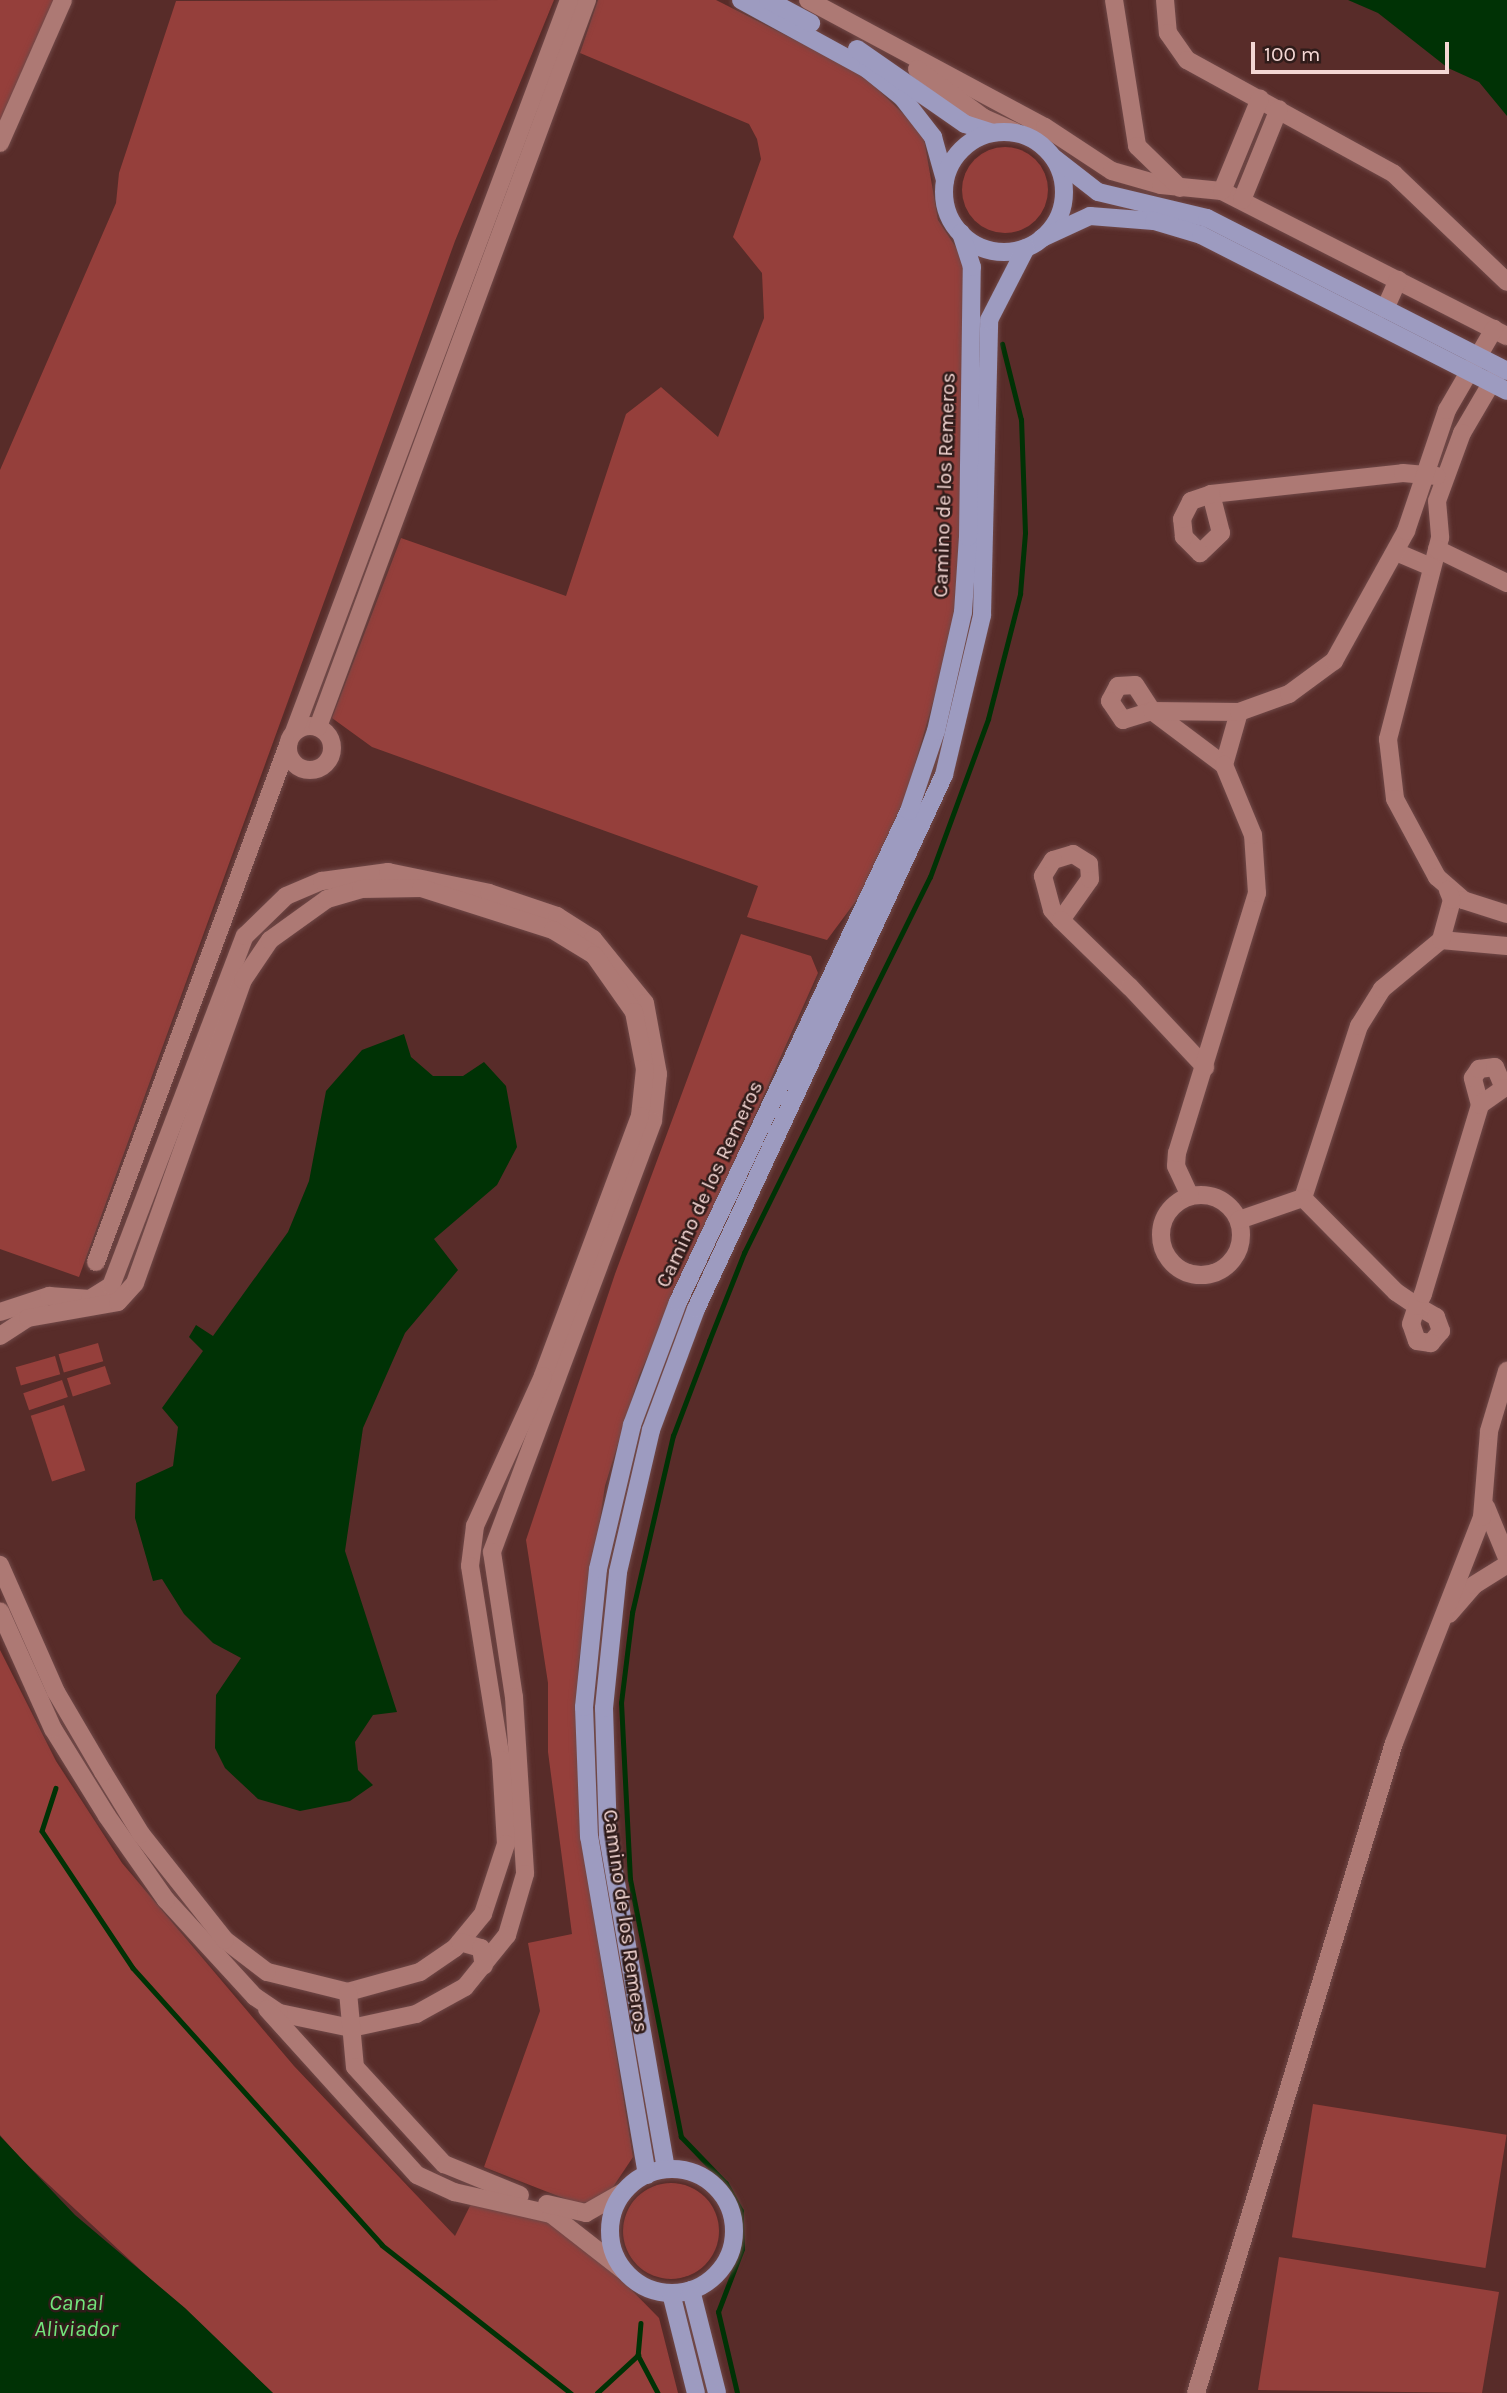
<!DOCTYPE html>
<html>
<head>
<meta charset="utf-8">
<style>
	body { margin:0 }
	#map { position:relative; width:1507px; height:2393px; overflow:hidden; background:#582c29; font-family:Karla,sans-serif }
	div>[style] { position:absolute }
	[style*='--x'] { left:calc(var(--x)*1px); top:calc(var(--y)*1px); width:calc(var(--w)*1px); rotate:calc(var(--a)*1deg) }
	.green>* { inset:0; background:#953f3b; transform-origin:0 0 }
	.round { border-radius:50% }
	.water>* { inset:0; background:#003205 }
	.stream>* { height:4.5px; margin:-2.25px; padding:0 2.25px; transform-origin:2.25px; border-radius:2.25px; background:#003205 }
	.roads { filter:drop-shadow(0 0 2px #704948) drop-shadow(0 0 2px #704948) }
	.minor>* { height:18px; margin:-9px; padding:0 9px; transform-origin:9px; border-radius:9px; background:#ad7974 }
	.minor>.ring { margin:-9px; padding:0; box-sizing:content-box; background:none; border:18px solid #ad7974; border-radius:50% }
	.major>* { height:18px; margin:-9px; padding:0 9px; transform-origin:9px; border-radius:9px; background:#9d9bc0 }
	.major>.ring { margin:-9px; padding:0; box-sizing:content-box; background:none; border:18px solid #9d9bc0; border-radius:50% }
	span { translate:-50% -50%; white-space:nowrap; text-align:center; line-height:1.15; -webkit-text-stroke:5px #301c1a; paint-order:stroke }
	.street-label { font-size:21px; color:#f4d7d4 }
	.water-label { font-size:23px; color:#73e67c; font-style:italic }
	.scale { position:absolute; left:1251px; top:42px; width:198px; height:32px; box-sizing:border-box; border:4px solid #f4d7d4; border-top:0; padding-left:9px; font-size:21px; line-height:24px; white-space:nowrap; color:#f4d7d4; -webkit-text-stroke:5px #301c1a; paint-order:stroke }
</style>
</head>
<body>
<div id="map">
	<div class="green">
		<div style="clip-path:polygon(0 0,57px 0,0 132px)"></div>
		<div style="clip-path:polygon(554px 0,455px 241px,79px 1277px,0 1249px,0 470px,116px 203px,119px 173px,176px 1px)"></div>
		<div style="clip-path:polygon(598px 0,716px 0,862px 74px,923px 133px,938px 220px,967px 264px,960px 571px,949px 647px,906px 795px,870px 882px,827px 940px,747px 917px,758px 886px,372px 747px,332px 718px,401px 538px,566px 596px,626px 414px,661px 387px,718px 437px,764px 318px,762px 273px,733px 237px,761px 159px,757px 139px,749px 124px,580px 53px)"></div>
		<div class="round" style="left:962px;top:147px;width:86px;height:86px"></div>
		<div style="clip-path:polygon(741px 934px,811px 956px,818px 973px,639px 1376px,605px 1486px,578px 1667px,579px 1825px,633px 2157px,611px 2190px,592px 2202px,576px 2203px,484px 2167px,540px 2011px,528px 1943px,572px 1934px,548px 1752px,548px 1683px,526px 1540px,615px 1274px)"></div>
		<div style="left:98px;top:1343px;width:19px;height:41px;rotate:74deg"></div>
		<div style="left:55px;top:1356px;width:19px;height:41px;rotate:74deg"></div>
		<div style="left:105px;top:1366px;width:19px;height:40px;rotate:72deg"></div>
		<div style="left:62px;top:1380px;width:18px;height:41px;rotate:71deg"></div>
		<div style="left:64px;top:1405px;width:69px;height:35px;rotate:72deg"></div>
		<div style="clip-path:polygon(0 1650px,56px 1761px,122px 1863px,294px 2066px,455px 2236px,472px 2202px,552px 2222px,605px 2263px,659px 2318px,678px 2393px,273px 2393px,20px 2158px,0 2135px)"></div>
		<div style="left:1313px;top:2104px;width:196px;height:135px;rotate:9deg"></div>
		<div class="round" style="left:623px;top:2183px;width:96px;height:96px"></div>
		<div style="clip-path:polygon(1279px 2257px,1499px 2292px,1482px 2393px,1258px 2390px)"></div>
	</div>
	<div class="water">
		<div style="clip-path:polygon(1348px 0,1507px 0,1507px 116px,1479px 82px,1448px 68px,1378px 13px)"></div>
		<div style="clip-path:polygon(404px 1034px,411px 1057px,433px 1076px,463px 1076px,484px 1062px,506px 1086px,517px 1147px,497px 1185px,434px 1239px,458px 1270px,405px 1333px,363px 1428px,345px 1551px,397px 1712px,373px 1715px,355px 1742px,358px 1770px,373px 1785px,350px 1801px,300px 1811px,258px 1799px,225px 1768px,215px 1748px,216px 1695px,241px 1658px,213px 1643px,184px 1614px,162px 1579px,153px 1581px,135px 1518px,136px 1483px,173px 1466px,178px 1427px,162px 1408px,203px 1351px,189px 1337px,196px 1325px,213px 1336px,288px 1232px,309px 1181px,326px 1091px,362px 1050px)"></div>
		<div style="clip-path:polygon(0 2136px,75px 2215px,185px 2308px,273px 2393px,0 2393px)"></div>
	</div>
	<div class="stream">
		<div style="--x:56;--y:1788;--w:45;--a:108"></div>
		<div style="--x:42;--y:1831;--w:164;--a:56.4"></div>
		<div style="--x:133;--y:1968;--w:372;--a:48"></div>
		<div style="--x:382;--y:2245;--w:240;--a:38.1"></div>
		<div style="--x:641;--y:2323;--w:32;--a:95"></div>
		<div style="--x:638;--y:2355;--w:43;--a:62.2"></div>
		<div style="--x:597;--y:2393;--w:56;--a:-42.8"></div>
		<div style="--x:737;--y:2393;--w:83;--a:-103.2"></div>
		<div style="--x:718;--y:2312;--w:67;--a:-69.1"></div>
		<div style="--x:742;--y:2249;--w:38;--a:-92"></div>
		<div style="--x:741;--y:2211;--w:31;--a:-119"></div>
		<div style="--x:726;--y:2184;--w:65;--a:-133.8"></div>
		<div style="--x:681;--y:2137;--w:262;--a:-101.2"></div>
		<div style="--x:630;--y:1880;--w:177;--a:-92.9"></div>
		<div style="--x:621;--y:1703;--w:91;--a:-83"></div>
		<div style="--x:632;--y:1613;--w:182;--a:-77"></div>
		<div style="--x:673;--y:1436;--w:102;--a:-69.2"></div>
		<div style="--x:709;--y:1341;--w:95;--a:-68.3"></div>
		<div style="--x:744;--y:1253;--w:419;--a:-63.7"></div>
		<div style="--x:930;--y:877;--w:168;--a:-69.8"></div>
		<div style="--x:988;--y:719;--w:129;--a:-75.6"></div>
		<div style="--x:1020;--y:594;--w:61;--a:-85.3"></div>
		<div style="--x:1025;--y:533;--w:113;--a:-92"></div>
		<div style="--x:1021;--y:420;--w:78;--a:-104"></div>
	</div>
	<div class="roads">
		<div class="minor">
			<div style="--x:808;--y:0;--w:269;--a:28.2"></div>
			<div style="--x:1045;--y:127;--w:80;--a:33.3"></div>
			<div style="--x:1112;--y:171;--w:51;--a:15.9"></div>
			<div style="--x:1161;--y:185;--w:61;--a:5.6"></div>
			<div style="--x:1222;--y:191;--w:320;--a:27"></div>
			<div style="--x:1114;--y:0;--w:148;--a:81"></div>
			<div style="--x:1137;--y:146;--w:60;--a:44.3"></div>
			<div style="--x:1165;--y:0;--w:33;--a:85"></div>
			<div style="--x:1168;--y:33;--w:33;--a:55"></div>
			<div style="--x:1187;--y:60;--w:236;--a:28.8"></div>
			<div style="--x:1394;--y:174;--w:156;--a:43.7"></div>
			<div style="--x:917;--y:69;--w:83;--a:36.2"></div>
			<div style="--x:984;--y:118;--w:34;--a:24"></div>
			<div style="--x:0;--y:143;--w:156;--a:-66.2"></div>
			<div style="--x:1222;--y:191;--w:100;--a:-67.6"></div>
			<div style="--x:1242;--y:200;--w:98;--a:-67.9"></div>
			<div style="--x:1385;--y:309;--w:32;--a:-66"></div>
			<div style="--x:1499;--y:370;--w:73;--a:120.4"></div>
			<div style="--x:1462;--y:433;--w:72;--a:110.2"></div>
			<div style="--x:1437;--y:501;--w:37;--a:85"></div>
			<div style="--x:1440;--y:538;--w:208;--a:104.5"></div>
			<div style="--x:1388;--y:739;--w:60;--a:83.3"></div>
			<div style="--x:1395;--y:799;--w:89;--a:61.7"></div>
			<div style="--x:1437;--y:877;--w:35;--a:41"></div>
			<div style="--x:1463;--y:900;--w:46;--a:17.7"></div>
			<div style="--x:1211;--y:494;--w:193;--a:-6.2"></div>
			<div style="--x:1403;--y:473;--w:34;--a:5"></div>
			<div style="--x:1211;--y:494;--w:40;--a:75.6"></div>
			<div style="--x:1221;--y:533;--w:29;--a:136"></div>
			<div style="--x:1200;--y:553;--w:23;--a:-135"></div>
			<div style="--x:1184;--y:537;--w:18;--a:-96"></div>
			<div style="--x:1182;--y:519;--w:20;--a:-63"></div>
			<div style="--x:1191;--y:501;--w:21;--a:-19"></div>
			<div style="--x:1437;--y:549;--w:78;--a:25.9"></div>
			<div style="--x:1396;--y:552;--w:39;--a:23"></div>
			<div style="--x:1239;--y:712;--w:55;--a:105.8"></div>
			<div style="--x:1224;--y:765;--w:90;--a:-143.1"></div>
			<div style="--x:1152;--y:711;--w:31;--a:-123"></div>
			<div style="--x:1135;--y:685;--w:17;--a:177"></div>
			<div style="--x:1118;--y:686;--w:17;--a:118"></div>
			<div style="--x:1110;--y:701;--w:23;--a:56"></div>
			<div style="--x:1123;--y:720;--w:30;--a:-17"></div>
			<div style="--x:1152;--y:711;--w:87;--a:0.7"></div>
			<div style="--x:1239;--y:712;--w:53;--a:-19.8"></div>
			<div style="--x:1289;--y:694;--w:56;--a:-36.3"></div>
			<div style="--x:1334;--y:661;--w:149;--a:-61"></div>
			<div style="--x:1406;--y:531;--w:128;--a:-71.3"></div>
			<div style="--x:1447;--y:410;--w:94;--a:-59.9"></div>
			<div class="ring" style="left:288px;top:726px;width:26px;height:26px"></div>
			<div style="--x:318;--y:727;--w:775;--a:-69.69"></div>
			<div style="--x:294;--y:732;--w:782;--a:-69.41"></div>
			<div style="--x:1061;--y:920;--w:50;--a:-54.7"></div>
			<div style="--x:1090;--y:879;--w:15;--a:-94"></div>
			<div style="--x:1089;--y:864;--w:19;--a:-148"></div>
			<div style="--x:1073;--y:854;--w:21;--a:163"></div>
			<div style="--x:1053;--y:860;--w:19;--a:122"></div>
			<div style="--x:1043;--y:876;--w:35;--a:75"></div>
			<div style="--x:1052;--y:910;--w:13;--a:48"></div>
			<div style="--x:1061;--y:920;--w:96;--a:44.2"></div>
			<div style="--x:1130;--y:987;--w:110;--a:46.8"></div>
			<div style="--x:1441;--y:940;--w:66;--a:5.2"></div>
			<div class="ring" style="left:1161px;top:1195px;width:62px;height:62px"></div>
			<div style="--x:1190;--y:1196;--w:33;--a:-115"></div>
			<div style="--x:1176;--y:1166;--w:13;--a:-86"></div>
			<div style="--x:1177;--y:1153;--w:272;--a:-72.9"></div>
			<div style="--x:1257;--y:893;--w:58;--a:-93.9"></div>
			<div style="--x:1253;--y:835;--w:76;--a:-112.5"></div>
			<div style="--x:1303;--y:1198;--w:181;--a:-72"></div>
			<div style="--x:1359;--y:1026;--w:44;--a:-58.1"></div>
			<div style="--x:1382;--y:989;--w:77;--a:-39.7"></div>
			<div style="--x:1441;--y:940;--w:41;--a:-74.6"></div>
			<div style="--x:1452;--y:900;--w:11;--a:-112"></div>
			<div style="--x:1239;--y:1220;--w:68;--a:-19"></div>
			<div style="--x:1303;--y:1198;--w:132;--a:45.3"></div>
			<div style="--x:1396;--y:1292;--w:25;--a:34"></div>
			<div style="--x:1417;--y:1306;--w:22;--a:30"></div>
			<div style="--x:1436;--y:1317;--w:15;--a:70"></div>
			<div style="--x:1441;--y:1331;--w:16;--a:130"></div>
			<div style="--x:1431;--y:1343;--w:14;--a:-172"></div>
			<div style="--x:1417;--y:1341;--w:18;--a:-109"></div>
			<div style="--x:1411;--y:1324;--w:19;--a:-72"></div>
			<div style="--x:1417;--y:1306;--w:13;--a:-63"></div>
			<div style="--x:1423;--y:1294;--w:197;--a:-73.2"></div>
			<div style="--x:1480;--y:1105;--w:28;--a:-105"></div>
			<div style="--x:1473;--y:1078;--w:11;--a:-56"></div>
			<div style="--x:1479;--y:1069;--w:16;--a:-7"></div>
			<div style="--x:1495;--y:1067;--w:23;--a:67"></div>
			<div style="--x:1504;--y:1088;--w:29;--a:145"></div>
			<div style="--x:96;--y:1262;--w:552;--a:-69.63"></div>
			<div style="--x:0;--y:1312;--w:52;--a:-18.1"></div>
			<div style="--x:49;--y:1296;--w:41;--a:4.2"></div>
			<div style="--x:90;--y:1299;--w:25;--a:-32"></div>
			<div style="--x:111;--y:1286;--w:375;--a:-69.1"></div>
			<div style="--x:245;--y:936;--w:57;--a:-44.3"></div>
			<div style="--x:286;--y:896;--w:39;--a:-23"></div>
			<div style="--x:322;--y:881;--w:67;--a:-7.8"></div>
			<div style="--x:388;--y:872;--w:103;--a:11.7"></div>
			<div style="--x:489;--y:893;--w:72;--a:18.7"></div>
			<div style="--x:557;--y:916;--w:43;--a:32.6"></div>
			<div style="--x:593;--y:939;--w:82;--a:50.9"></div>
			<div style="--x:645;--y:1003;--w:72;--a:79.6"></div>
			<div style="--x:658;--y:1074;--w:47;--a:96.1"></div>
			<div style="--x:653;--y:1121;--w:460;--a:110.5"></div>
			<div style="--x:492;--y:1552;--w:147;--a:81.4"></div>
			<div style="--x:514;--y:1697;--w:177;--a:86.4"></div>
			<div style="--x:525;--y:1874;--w:64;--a:106.4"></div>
			<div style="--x:507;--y:1935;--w:67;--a:128.9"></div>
			<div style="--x:465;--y:1987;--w:56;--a:151.1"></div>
			<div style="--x:416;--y:2014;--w:66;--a:167.8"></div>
			<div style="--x:351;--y:2028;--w:74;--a:-168.2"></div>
			<div style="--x:279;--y:2013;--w:29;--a:-146"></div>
			<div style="--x:255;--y:1997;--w:132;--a:-132.5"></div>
			<div style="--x:166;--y:1900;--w:103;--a:-125.1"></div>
			<div style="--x:107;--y:1816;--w:102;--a:-121.8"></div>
			<div style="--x:53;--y:1729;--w:129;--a:-114.2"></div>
			<div style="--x:0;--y:1336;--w:33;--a:-33"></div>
			<div style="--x:28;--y:1318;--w:91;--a:-10.1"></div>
			<div style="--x:118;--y:1302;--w:25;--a:-48"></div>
			<div style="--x:135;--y:1283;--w:322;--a:-70.4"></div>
			<div style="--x:243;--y:980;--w:48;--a:-56"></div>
			<div style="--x:270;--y:940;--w:70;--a:-35.7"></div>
			<div style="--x:327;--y:899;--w:35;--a:-16"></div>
			<div style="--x:361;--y:889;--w:60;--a:-1"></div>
			<div style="--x:421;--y:888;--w:139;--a:17.7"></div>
			<div style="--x:553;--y:930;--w:48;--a:31.4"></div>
			<div style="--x:594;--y:955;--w:70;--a:54.9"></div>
			<div style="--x:634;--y:1012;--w:58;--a:79.1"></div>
			<div style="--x:645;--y:1069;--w:47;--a:96.1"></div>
			<div style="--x:640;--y:1116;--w:278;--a:110.5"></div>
			<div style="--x:543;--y:1376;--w:165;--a:114.4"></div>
			<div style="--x:475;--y:1526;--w:40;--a:97.1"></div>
			<div style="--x:470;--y:1566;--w:196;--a:80.9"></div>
			<div style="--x:501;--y:1760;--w:84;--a:86.6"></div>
			<div style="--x:506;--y:1844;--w:74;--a:108.2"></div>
			<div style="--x:483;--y:1914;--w:44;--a:129.5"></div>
			<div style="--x:455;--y:1948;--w:42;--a:145.6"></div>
			<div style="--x:420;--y:1972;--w:75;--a:164.5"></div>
			<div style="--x:348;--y:1992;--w:83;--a:-166.1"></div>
			<div style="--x:267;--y:1972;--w:53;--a:-142.7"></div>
			<div style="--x:225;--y:1940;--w:135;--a:-128.4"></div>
			<div style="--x:141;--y:1834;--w:73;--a:-121.5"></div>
			<div style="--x:103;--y:1772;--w:93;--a:-120.4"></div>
			<div style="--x:56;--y:1692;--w:139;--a:-113.8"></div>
			<div style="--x:1486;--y:1507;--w:55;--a:67.6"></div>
			<div style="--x:1449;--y:1614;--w:38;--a:-49"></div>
			<div style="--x:1474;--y:1585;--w:39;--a:-32"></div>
			<div style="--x:460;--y:1942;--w:22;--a:16"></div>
			<div style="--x:481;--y:1948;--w:18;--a:81"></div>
			<div style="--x:348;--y:1992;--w:75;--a:84.7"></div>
			<div style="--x:355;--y:2067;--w:132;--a:47.5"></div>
			<div style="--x:444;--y:2164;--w:82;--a:22.2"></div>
			<div style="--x:267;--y:2009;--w:224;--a:47.9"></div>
			<div style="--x:417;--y:2175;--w:41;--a:24.7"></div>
			<div style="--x:454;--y:2192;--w:99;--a:12.8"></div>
			<div style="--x:551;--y:2214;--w:93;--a:38"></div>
			<div style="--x:547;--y:2204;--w:40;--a:13"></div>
			<div style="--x:586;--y:2213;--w:43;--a:-29.6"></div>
			<div style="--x:1196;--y:2393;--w:679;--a:-73.06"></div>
			<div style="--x:1394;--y:1743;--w:243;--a:-68.7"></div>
			<div style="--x:1482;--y:1517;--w:86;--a:-85.3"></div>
			<div style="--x:1489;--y:1431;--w:63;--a:-73.3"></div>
		</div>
		<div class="major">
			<div style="--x:741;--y:0;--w:144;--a:28.7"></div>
			<div style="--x:867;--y:69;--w:45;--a:38.7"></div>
			<div style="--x:902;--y:97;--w:51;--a:52.2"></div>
			<div style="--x:933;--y:137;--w:45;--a:74.4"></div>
			<div style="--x:768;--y:0;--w:49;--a:28.1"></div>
			<div style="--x:857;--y:49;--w:131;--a:34.8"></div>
			<div style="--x:965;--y:124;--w:28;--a:18"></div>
			<div class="ring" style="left:944px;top:132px;width:102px;height:102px"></div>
			<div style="--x:1053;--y:157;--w:57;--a:37.9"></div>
			<div style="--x:1098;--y:192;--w:112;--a:13.4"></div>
			<div style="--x:1207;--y:218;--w:337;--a:27"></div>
			<div style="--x:1042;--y:238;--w:53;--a:-24.6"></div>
			<div style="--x:1090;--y:216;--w:64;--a:4.5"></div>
			<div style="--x:1154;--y:221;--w:49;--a:16.6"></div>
			<div style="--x:1201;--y:235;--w:343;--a:27"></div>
			<div style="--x:666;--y:2169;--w:338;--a:-99.9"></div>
			<div style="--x:608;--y:1836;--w:128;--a:-91.8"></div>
			<div style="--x:604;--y:1708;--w:137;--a:-84.1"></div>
			<div style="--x:618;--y:1572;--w:146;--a:-76.9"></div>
			<div style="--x:651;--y:1430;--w:129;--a:-69.6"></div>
			<div style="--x:696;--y:1309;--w:589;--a:-65.09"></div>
			<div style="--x:944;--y:775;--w:164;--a:-76.6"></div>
			<div style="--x:982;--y:615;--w:295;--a:-88.6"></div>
			<div style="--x:989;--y:320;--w:81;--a:-62.8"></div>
			<div class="ring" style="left:610px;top:2169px;width:106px;height:106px"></div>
			<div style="--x:647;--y:2175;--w:343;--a:-99.7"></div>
			<div style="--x:589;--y:1837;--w:130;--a:-92.2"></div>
			<div style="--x:584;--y:1707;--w:139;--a:-84.2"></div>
			<div style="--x:598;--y:1569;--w:148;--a:-76.7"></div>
			<div style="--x:632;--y:1425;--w:131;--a:-69.5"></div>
			<div style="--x:678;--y:1302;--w:543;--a:-64.8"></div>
			<div style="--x:909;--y:811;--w:84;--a:-71.4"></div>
			<div style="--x:936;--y:731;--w:122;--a:-77.2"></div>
			<div style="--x:963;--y:612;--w:75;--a:-86.2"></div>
			<div style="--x:968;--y:537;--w:270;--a:-89.2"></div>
			<div style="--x:972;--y:267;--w:36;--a:-108"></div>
			<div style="--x:691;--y:2290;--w:106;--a:75.8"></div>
			<div style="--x:671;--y:2293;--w:103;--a:76"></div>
		</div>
	</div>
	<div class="street-label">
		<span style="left:944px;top:485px;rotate:-88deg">Camino de los Remeros</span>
		<span style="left:709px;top:1184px;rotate:-65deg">Camino de los Remeros</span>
		<span style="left:626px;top:1921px;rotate:82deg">Camino de los Remeros</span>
	</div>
	<div class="water-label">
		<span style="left:76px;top:2316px">Canal<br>Aliviador</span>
	</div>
	<div class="scale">100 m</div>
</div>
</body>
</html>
